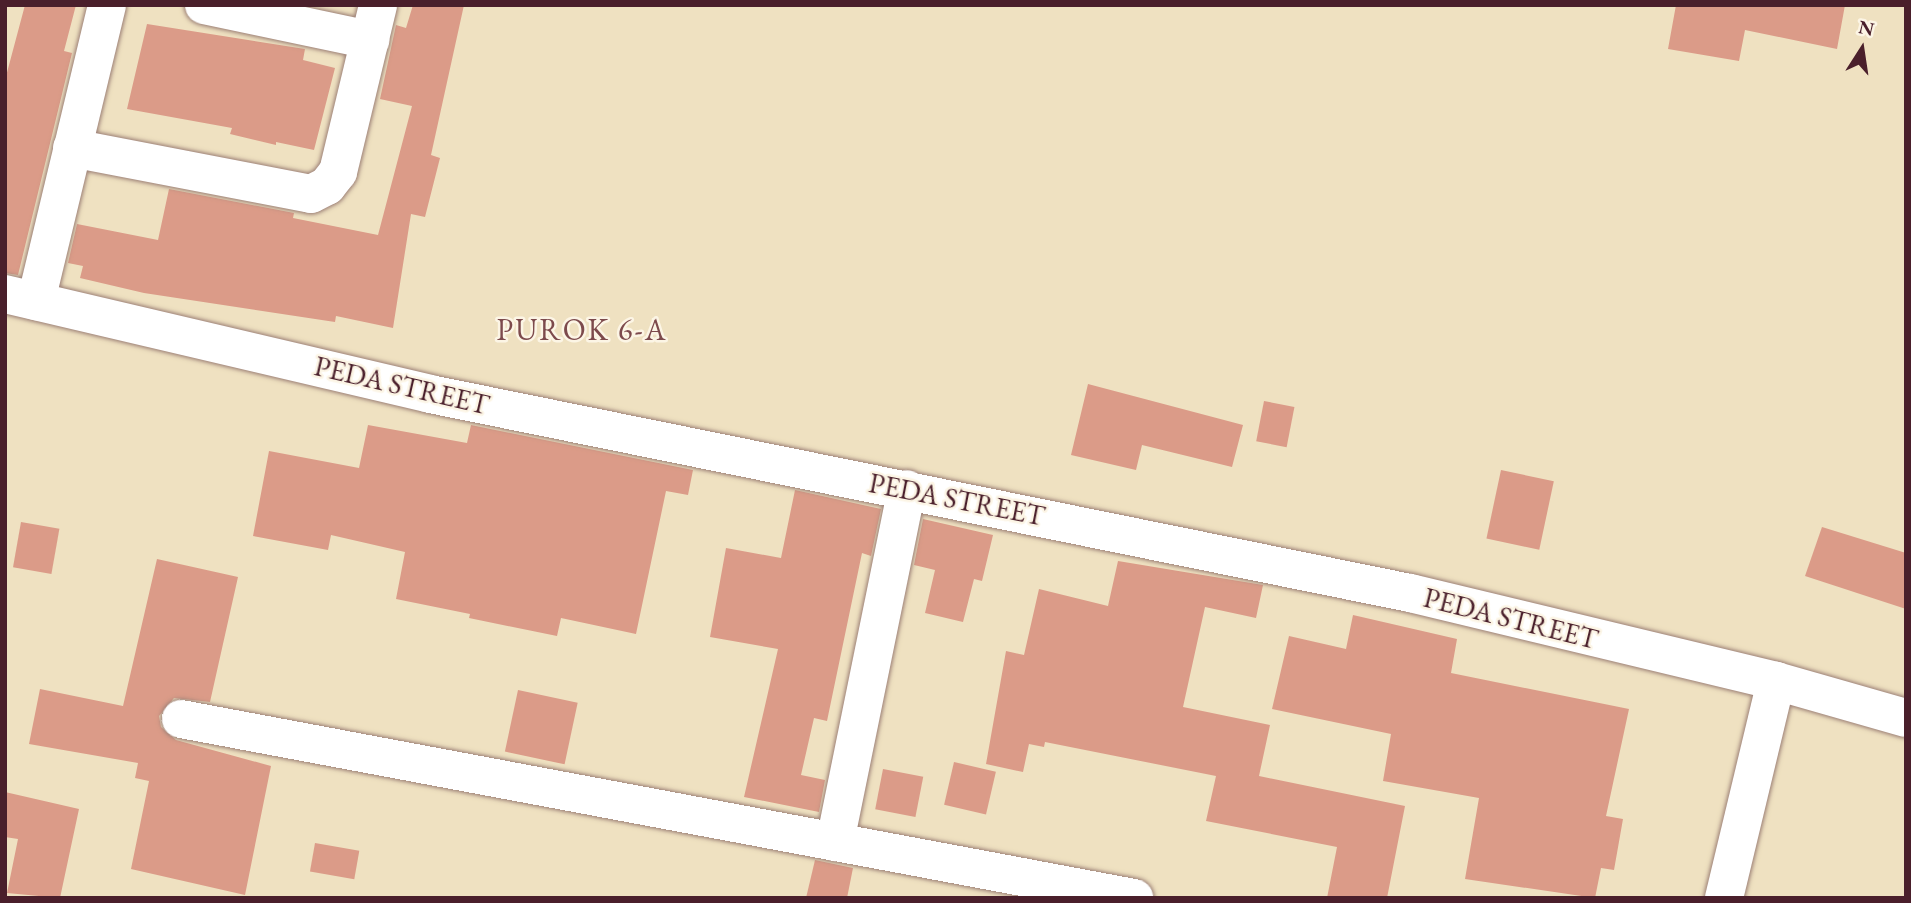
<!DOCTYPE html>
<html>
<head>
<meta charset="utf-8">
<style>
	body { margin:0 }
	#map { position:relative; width:1911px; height:903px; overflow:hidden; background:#efe1c1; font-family:"EB Garamond",serif }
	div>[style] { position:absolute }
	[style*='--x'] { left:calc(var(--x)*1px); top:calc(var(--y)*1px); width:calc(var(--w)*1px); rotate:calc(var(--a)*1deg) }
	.building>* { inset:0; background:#db9b88; transform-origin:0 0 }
	.roads { filter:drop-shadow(0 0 2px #9c8076) drop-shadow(0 0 2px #9c8076) }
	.minor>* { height:38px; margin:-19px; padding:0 19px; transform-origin:19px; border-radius:19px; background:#fff }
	span { translate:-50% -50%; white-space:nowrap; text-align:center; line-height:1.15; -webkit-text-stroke:5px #fcf5e5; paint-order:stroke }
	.street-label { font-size:28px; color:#4a1f2b }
	.neighbourhood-label { font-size:30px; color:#7d4a4c; letter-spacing:2px }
	.frame { position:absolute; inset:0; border:7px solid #4a1f2b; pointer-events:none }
	.north { position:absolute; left:1827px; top:14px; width:70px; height:70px; -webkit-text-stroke:5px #fcf5e5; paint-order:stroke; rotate:12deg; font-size:19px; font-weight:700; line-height:28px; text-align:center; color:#4a1f2b }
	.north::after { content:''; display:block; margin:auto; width:24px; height:32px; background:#4a1f2b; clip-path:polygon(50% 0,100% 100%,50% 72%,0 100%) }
</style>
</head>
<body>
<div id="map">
	<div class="building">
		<div style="clip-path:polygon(25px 5px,76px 5px,64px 51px,72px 53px,18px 275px,5px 273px,5px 80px)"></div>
		<div style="clip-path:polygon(413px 5px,464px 5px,431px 155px,440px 158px,425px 217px,411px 214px,393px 328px,336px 316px,335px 322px,144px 293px,80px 278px,83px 266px,68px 263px,77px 224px,158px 240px,169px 189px,294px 213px,293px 218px,378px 235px,412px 106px,380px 99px,396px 25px,406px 28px)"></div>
		<div style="clip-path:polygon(1676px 5px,1845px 5px,1837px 49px,1745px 30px,1739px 61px,1668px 49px)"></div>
		<div style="clip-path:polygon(147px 24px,305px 49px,303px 60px,335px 68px,314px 150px,276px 142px,276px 145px,230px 134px,232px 128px,127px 109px)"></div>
		<div style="clip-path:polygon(1088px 384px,1243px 425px,1232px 467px,1142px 445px,1136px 470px,1071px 455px)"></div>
		<div style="left:1264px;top:401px;width:31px;height:41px;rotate:11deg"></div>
		<div style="clip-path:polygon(368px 425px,467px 443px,471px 425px,693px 470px,688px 495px,666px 491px,636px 634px,561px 618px,557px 636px,469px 618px,470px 614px,396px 599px,405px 552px,331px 535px,328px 550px,253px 536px,269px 451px,359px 468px)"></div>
		<div style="left:1501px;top:470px;width:54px;height:70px;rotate:12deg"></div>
		<div style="clip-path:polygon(795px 490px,881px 509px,871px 556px,862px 553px,827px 721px,814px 718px,801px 775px,825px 780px,819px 812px,744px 797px,778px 649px,710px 637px,726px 548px,781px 558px)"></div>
		<div style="clip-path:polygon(923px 519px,993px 535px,982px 581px,974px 579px,963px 622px,925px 613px,935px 570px,914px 565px)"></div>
		<div style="left:21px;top:522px;width:39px;height:46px;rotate:10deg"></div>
		<div style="clip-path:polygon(1822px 527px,1906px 553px,1906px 609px,1805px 576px)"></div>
		<div style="clip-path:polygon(157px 559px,238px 577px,210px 702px,174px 698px,159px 716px,161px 727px,176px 740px,271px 766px,245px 895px,131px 869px,149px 781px,135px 778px,138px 763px,29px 744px,40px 689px,123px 706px)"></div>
		<div style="clip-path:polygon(1118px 561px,1263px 585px,1256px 618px,1205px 607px,1183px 707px,1270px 725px,1259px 776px,1405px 806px,1387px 898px,1327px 898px,1337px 847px,1206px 821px,1216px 776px,1045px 742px,1044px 747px,1029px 744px,1023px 772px,986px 764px,1006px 651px,1024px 655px,1039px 589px,1108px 606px)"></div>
		<div style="clip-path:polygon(1353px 615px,1457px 639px,1451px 673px,1629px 709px,1606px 816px,1623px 819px,1614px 870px,1601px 868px,1595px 898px,1465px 879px,1479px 798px,1383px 781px,1391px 734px,1272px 709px,1289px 636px,1346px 649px)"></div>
		<div style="left:518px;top:690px;width:61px;height:63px;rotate:12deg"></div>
		<div style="left:954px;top:762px;width:43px;height:44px;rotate:13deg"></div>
		<div style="left:883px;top:769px;width:41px;height:41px;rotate:11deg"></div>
		<div style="clip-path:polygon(5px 792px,79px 809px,60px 898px,7px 893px,18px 839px,5px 837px)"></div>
		<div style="left:315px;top:843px;width:45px;height:29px;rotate:10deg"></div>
		<div style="clip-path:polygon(815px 860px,853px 868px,847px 898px,806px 898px)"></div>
	</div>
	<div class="roads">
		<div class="minor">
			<div style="--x:204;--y:5;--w:170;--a:11.9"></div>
			<div style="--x:72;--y:148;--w:243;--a:10.9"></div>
			<div style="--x:311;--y:194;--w:18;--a:-27"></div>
			<div style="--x:327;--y:186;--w:18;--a:-52"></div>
			<div style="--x:338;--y:172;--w:172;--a:-76.5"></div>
			<div style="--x:5;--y:294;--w:437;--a:13.2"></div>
			<div style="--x:430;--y:394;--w:1000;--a:11.48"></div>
			<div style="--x:1410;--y:593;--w:376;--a:13.5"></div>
			<div style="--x:1776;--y:681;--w:135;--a:15.9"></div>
			<div style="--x:36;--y:301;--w:304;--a:-76.5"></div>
			<div style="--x:181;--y:719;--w:970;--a:10.64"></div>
			<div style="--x:835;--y:842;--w:360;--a:-78.5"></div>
			<div style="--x:1724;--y:898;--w:223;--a:-76.5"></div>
		</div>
	</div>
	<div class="street-label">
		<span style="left:402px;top:385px;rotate:13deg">PEDA STREET</span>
		<span style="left:957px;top:499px;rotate:11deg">PEDA STREET</span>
		<span style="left:1511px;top:618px;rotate:14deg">PEDA STREET</span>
	</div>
	<div class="neighbourhood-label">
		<span style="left:582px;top:330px">PUROK 6-A</span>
	</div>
	<div class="frame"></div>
	<div class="north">N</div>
</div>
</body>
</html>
